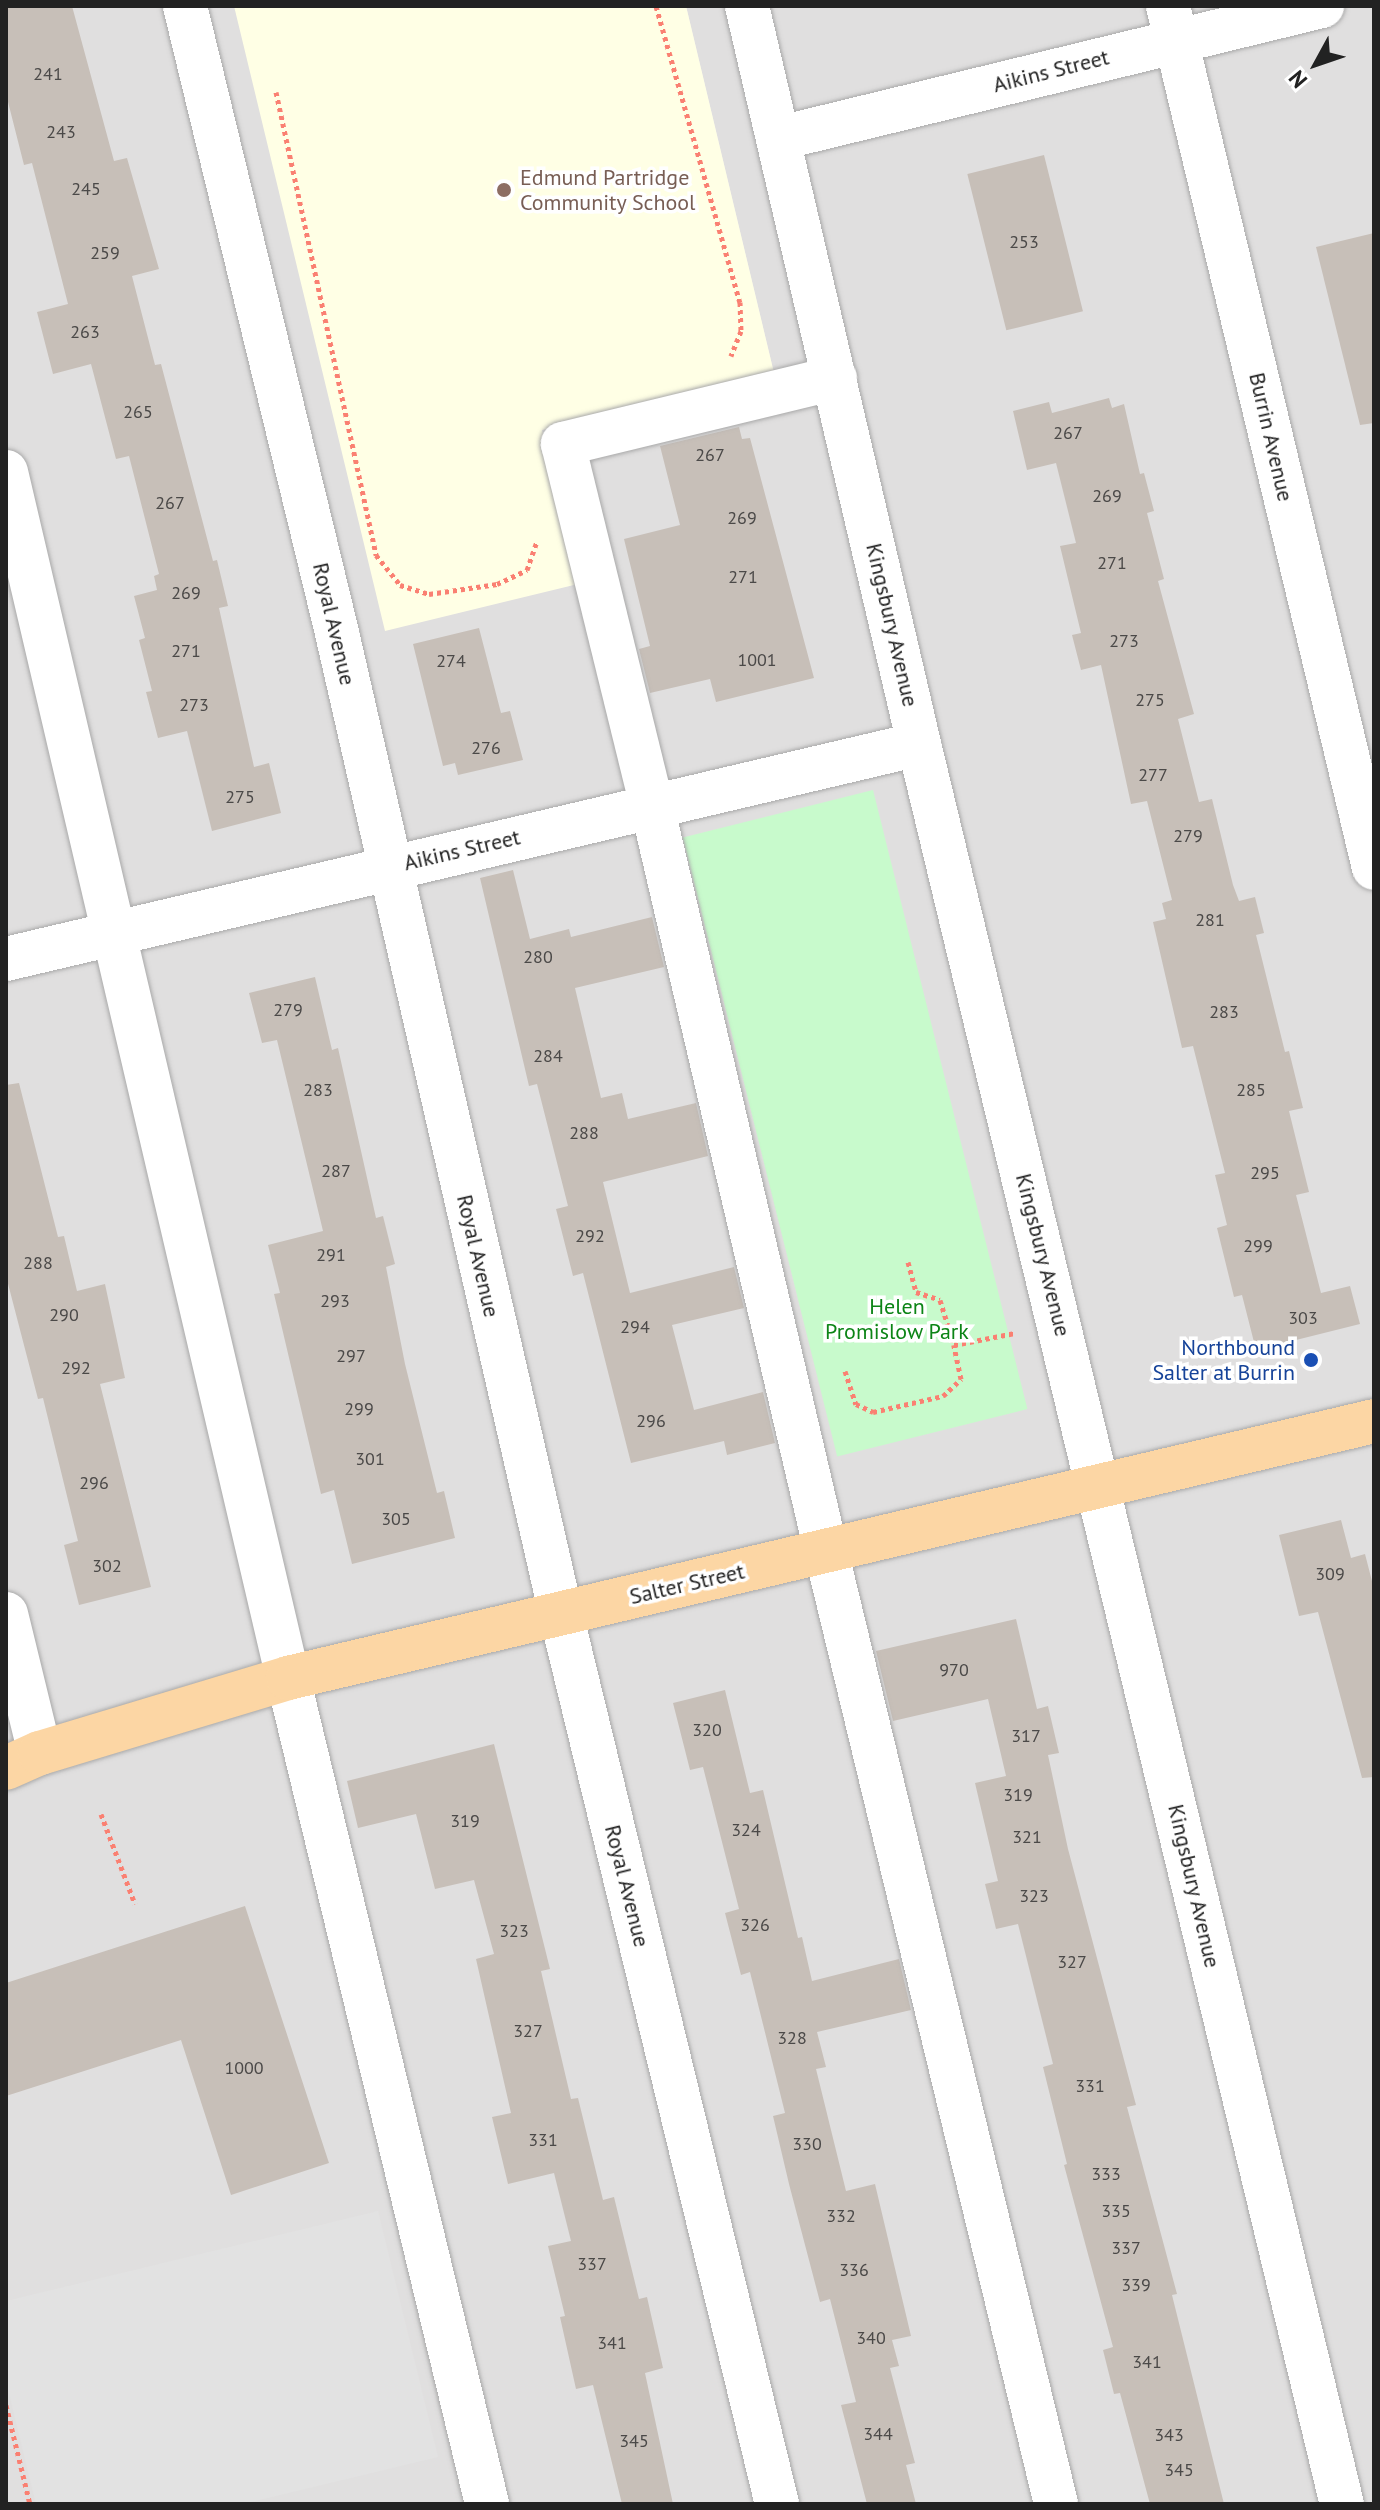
<!DOCTYPE html>
<html>
<head>
<meta charset="utf-8">
<style>
	body { margin:0 }
	#map { position:relative; width:1380px; height:2510px; overflow:hidden; background:#f2efe9; font-family:"PT Sans",sans-serif }
	div>[style] { position:absolute }
	[style*='--x'] { left:calc(var(--x)*1px); top:calc(var(--y)*1px); width:calc(var(--w)*1px); rotate:calc(var(--a)*1deg) }
	.residential>* { inset:0; background:#e0dfdf }
	.education>* { inset:0; background:#ffffe5 }
	.park>* { inset:0; background:#c8facc; transform-origin:0 0 }
	.parking>* { inset:0; background:#e2e2e2 }
	.building>* { inset:0; background:#c7bfb8; transform-origin:0 0 }
	.path>* { height:5px; margin-top:-2.5px; transform-origin:0; background:repeating-linear-gradient(90deg,#fa8072 0 4px,transparent 0 8px) }
	.roads { filter:drop-shadow(0 0 2px #a9a9a9) drop-shadow(0 0 2px #a9a9a9) }
	.minor>* { height:44px; margin:-22px; padding:0 22px; transform-origin:22px; border-radius:22px; background:#fff }
	.major>* { height:44px; margin:-22px; padding:0 22px; transform-origin:22px; border-radius:22px; background:#fcd6a4 }
	.dots>* { width:22px; height:22px; translate:-50% -50%; box-sizing:border-box; border:4px solid #fff; border-radius:50% }
	span { translate:-50% -50%; white-space:nowrap; text-align:center; line-height:1.15; -webkit-text-stroke:7px #fff; paint-order:stroke }
	.number-label { font-size:18px; color:#4b4948 }
	.number-label span { -webkit-text-stroke-width:0 }
	.street-label { font-size:22px; color:#222 }
	.education-label { font-size:22px; color:#785e54 }
	.left { translate:0 -50%; text-align:left }
	.park-label { font-size:22px; color:#0c8416 }
	.transit-label { font-size:22px; color:#164399 }
	.right { translate:-100% -50%; text-align:right }
	.frame { position:absolute; inset:0; border:8px solid #222; pointer-events:none }
	.north { position:absolute; left:1276px; top:24px; width:80px; height:80px; -webkit-text-stroke:6px #fff; paint-order:stroke; rotate:230deg; font-size:22px; font-weight:700; line-height:32px; text-align:center; color:#222 }
	.north::after { content:''; display:block; margin:auto; width:28px; height:36px; background:#222; clip-path:polygon(50% 0,100% 100%,50% 72%,0 100%) }
</style>
</head>
<body>
<div id="map">
	<div class="residential">
		<div style="clip-path:polygon(6px 6px,234px 6px,542px 430px,774px 373px,686px 6px,1374px 6px,1374px 2504px,6px 2504px)"></div>
	</div>
	<div class="education">
		<div style="clip-path:polygon(234px 6px,686px 6px,774px 373px,542px 430px,578px 584px,385px 631px)"></div>
	</div>
	<div class="park">
		<div style="left:873px;top:790px;width:638px;height:196px;rotate:76deg"></div>
	</div>
	<div class="parking">
		<div style="clip-path:polygon(378px 2211px,438px 2457px,243px 2504px,36px 2504px,6px 2381px,6px 2301px)"></div>
	</div>
	<div class="building">
		<div style="clip-path:polygon(6px 6px,72px 6px,114px 161px,127px 158px,159px 269px,132px 276px,155px 365px,161px 364px,213px 561px,217px 560px,228px 606px,219px 608px,254px 767px,269px 763px,281px 813px,212px 831px,187px 731px,158px 738px,146px 692px,152px 691px,139px 640px,145px 638px,134px 596px,157px 590px,154px 576px,159px 574px,129px 456px,116px 459px,91px 364px,53px 374px,37px 312px,68px 304px,32px 163px,24px 165px,6px 94px)"></div>
		<div style="left:1044px;top:155px;width:161px;height:79px;rotate:76deg"></div>
		<div style="clip-path:polygon(1374px 233px,1374px 423px,1360px 425px,1316px 247px)"></div>
		<div style="clip-path:polygon(1109px 398px,1112px 408px,1124px 404px,1140px 474px,1144px 473px,1154px 511px,1147px 513px,1164px 579px,1158px 581px,1194px 714px,1178px 719px,1199px 802px,1212px 799px,1233px 885px,1239px 901px,1255px 897px,1264px 933px,1256px 935px,1285px 1052px,1289px 1051px,1303px 1108px,1289px 1111px,1309px 1192px,1296px 1195px,1321px 1293px,1350px 1286px,1360px 1324px,1256px 1350px,1242px 1295px,1234px 1297px,1217px 1228px,1227px 1225px,1215px 1175px,1225px 1173px,1193px 1046px,1182px 1048px,1153px 922px,1166px 919px,1162px 903px,1172px 900px,1147px 801px,1131px 804px,1101px 665px,1081px 670px,1072px 635px,1081px 633px,1060px 546px,1076px 543px,1056px 463px,1027px 470px,1013px 411px,1049px 402px,1052px 413px)"></div>
		<div style="clip-path:polygon(739px 427px,742px 439px,750px 438px,814px 678px,716px 702px,710px 679px,650px 693px,639px 649px,650px 646px,624px 539px,680px 525px,660px 446px)"></div>
		<div style="clip-path:polygon(479px 628px,501px 713px,510px 711px,523px 760px,458px 775px,455px 763px,443px 766px,413px 644px)"></div>
		<div style="clip-path:polygon(513px 870px,530px 939px,569px 929px,571px 937px,652px 917px,664px 967px,575px 988px,601px 1098px,622px 1093px,628px 1119px,696px 1103px,708px 1156px,603px 1182px,630px 1293px,734px 1267px,744px 1308px,672px 1325px,694px 1410px,763px 1392px,775px 1443px,727px 1455px,724px 1441px,631px 1463px,583px 1273px,573px 1276px,556px 1209px,568px 1206px,537px 1084px,529px 1086px,480px 878px)"></div>
		<div style="clip-path:polygon(315px 977px,332px 1050px,338px 1048px,376px 1218px,383px 1216px,395px 1264px,386px 1267px,405px 1364px,437px 1493px,444px 1491px,455px 1538px,352px 1564px,334px 1490px,321px 1494px,274px 1294px,280px 1293px,268px 1245px,323px 1231px,277px 1040px,262px 1043px,249px 993px)"></div>
		<div style="clip-path:polygon(19px 1083px,58px 1237px,64px 1236px,77px 1291px,105px 1284px,125px 1378px,100px 1384px,151px 1587px,79px 1605px,64px 1545px,78px 1541px,43px 1398px,38px 1399px,6px 1276px,6px 1085px)"></div>
		<div style="clip-path:polygon(1341px 1520px,1351px 1558px,1365px 1554px,1374px 1589px,1374px 1777px,1362px 1778px,1318px 1612px,1299px 1616px,1279px 1535px)"></div>
		<div style="clip-path:polygon(1016px 1619px,1037px 1709px,1048px 1706px,1059px 1753px,1048px 1755px,1068px 1849px,1136px 2105px,1127px 2107px,1177px 2294px,1172px 2295px,1224px 2504px,1150px 2504px,1120px 2393px,1114px 2394px,1103px 2350px,1113px 2347px,1064px 2165px,1067px 2164px,1043px 2067px,1053px 2064px,1018px 1924px,996px 1929px,985px 1884px,998px 1881px,975px 1783px,1006px 1776px,988px 1699px,893px 1721px,876px 1651px)"></div>
		<div style="clip-path:polygon(725px 1690px,750px 1793px,763px 1790px,798px 1938px,802px 1937px,812px 1981px,899px 1959px,911px 2010px,817px 2032px,826px 2067px,816px 2069px,846px 2191px,875px 2184px,911px 2336px,892px 2340px,899px 2366px,890px 2368px,915px 2463px,906px 2465px,916px 2504px,867px 2504px,841px 2405px,856px 2402px,830px 2299px,820px 2302px,789px 2184px,773px 2116px,785px 2113px,750px 1972px,741px 1975px,725px 1913px,739px 1909px,703px 1767px,690px 1770px,673px 1703px)"></div>
		<div style="clip-path:polygon(494px 1744px,550px 1969px,541px 1971px,571px 2099px,578px 2098px,603px 2200px,614px 2197px,639px 2299px,647px 2297px,663px 2368px,645px 2373px,673px 2504px,622px 2504px,593px 2385px,576px 2389px,560px 2317px,565px 2316px,548px 2246px,571px 2241px,554px 2173px,508px 2184px,492px 2117px,511px 2113px,476px 1959px,494px 1954px,474px 1880px,435px 1889px,416px 1814px,358px 1828px,347px 1781px)"></div>
		<div style="clip-path:polygon(245px 1906px,329px 2163px,231px 2195px,181px 2040px,6px 2096px,6px 1983px)"></div>
	</div>
	<div class="path">
		<div style="--x:656;--y:6;--w:308;--a:74.2"></div>
		<div style="--x:740;--y:302;--w:29;--a:88"></div>
		<div style="--x:741;--y:331;--w:27;--a:112"></div>
		<div style="--x:276;--y:92;--w:474;--a:77.8"></div>
		<div style="--x:376;--y:555;--w:38;--a:51"></div>
		<div style="--x:400;--y:585;--w:30;--a:17"></div>
		<div style="--x:429;--y:594;--w:69;--a:-8.4"></div>
		<div style="--x:497;--y:584;--w:33;--a:-25"></div>
		<div style="--x:527;--y:570;--w:31;--a:-71"></div>
		<div style="--x:908;--y:1262;--w:31;--a:75"></div>
		<div style="--x:916;--y:1292;--w:25;--a:18"></div>
		<div style="--x:940;--y:1300;--w:47;--a:72.7"></div>
		<div style="--x:845;--y:1371;--w:35;--a:72"></div>
		<div style="--x:856;--y:1404;--w:19;--a:25"></div>
		<div style="--x:873;--y:1412;--w:72;--a:-12.9"></div>
		<div style="--x:943;--y:1396;--w:25;--a:-43"></div>
		<div style="--x:961;--y:1379;--w:35;--a:-102"></div>
		<div style="--x:954;--y:1345;--w:62;--a:-11.1"></div>
		<div style="--x:101;--y:1814;--w:96;--a:69.3"></div>
		<div style="--x:6;--y:2405;--w:102;--a:76.4"></div>
	</div>
	<div class="roads">
		<div class="minor">
			<div style="--x:185;--y:6;--w:645;--a:76.37"></div>
			<div style="--x:337;--y:633;--w:1006;--a:77.14"></div>
			<div style="--x:561;--y:1614;--w:916;--a:76.36"></div>
			<div style="--x:747;--y:6;--w:758;--a:76.88"></div>
			<div style="--x:919;--y:744;--w:1810;--a:76.49"></div>
			<div style="--x:1168;--y:6;--w:886;--a:76.56"></div>
			<div style="--x:780;--y:138;--w:558;--a:-13.69"></div>
			<div style="--x:835;--y:378;--w:280;--a:166.4"></div>
			<div style="--x:563;--y:444;--w:373;--a:76.2"></div>
			<div style="--x:652;--y:806;--w:765;--a:76.85"></div>
			<div style="--x:826;--y:1551;--w:980;--a:76.43"></div>
			<div style="--x:6;--y:472;--w:1239;--a:76.84"></div>
			<div style="--x:288;--y:1678;--w:850;--a:76.45"></div>
			<div style="--x:6;--y:959;--w:938;--a:-13.25"></div>
			<div style="--x:6;--y:1614;--w:143;--a:76.3"></div>
		</div>
		<div class="major">
			<div style="--x:6;--y:1768;--w:37;--a:-24"></div>
			<div style="--x:40;--y:1753;--w:259;--a:-16.8"></div>
			<div style="--x:288;--y:1678;--w:1116;--a:-13.31"></div>
		</div>
	</div>
	<div class="dots">
		<div style="left:504px;top:190px;background:#8d6e63"></div>
		<div style="left:1311px;top:1360px;background:#1a4fb4"></div>
	</div>
	<div class="number-label">
		<span style="left:48px;top:74px">241</span>
		<span style="left:61px;top:132px">243</span>
		<span style="left:86px;top:189px">245</span>
		<span style="left:1024px;top:242px">253</span>
		<span style="left:105px;top:253px">259</span>
		<span style="left:85px;top:332px">263</span>
		<span style="left:138px;top:412px">265</span>
		<span style="left:1068px;top:433px">267</span>
		<span style="left:710px;top:455px">267</span>
		<span style="left:1107px;top:496px">269</span>
		<span style="left:170px;top:503px">267</span>
		<span style="left:742px;top:518px">269</span>
		<span style="left:1112px;top:563px">271</span>
		<span style="left:743px;top:577px">271</span>
		<span style="left:186px;top:593px">269</span>
		<span style="left:1124px;top:641px">273</span>
		<span style="left:186px;top:651px">271</span>
		<span style="left:757px;top:660px">1001</span>
		<span style="left:451px;top:661px">274</span>
		<span style="left:1150px;top:700px">275</span>
		<span style="left:194px;top:705px">273</span>
		<span style="left:486px;top:748px">276</span>
		<span style="left:1153px;top:775px">277</span>
		<span style="left:240px;top:797px">275</span>
		<span style="left:1188px;top:836px">279</span>
		<span style="left:1210px;top:920px">281</span>
		<span style="left:538px;top:957px">280</span>
		<span style="left:288px;top:1010px">279</span>
		<span style="left:1224px;top:1012px">283</span>
		<span style="left:548px;top:1056px">284</span>
		<span style="left:318px;top:1090px">283</span>
		<span style="left:1251px;top:1090px">285</span>
		<span style="left:584px;top:1133px">288</span>
		<span style="left:336px;top:1171px">287</span>
		<span style="left:1265px;top:1173px">295</span>
		<span style="left:590px;top:1236px">292</span>
		<span style="left:1258px;top:1246px">299</span>
		<span style="left:331px;top:1255px">291</span>
		<span style="left:38px;top:1263px">288</span>
		<span style="left:335px;top:1301px">293</span>
		<span style="left:64px;top:1315px">290</span>
		<span style="left:1303px;top:1318px">303</span>
		<span style="left:635px;top:1327px">294</span>
		<span style="left:351px;top:1356px">297</span>
		<span style="left:76px;top:1368px">292</span>
		<span style="left:359px;top:1409px">299</span>
		<span style="left:651px;top:1421px">296</span>
		<span style="left:370px;top:1459px">301</span>
		<span style="left:94px;top:1483px">296</span>
		<span style="left:396px;top:1519px">305</span>
		<span style="left:107px;top:1566px">302</span>
		<span style="left:1330px;top:1574px">309</span>
		<span style="left:954px;top:1670px">970</span>
		<span style="left:707px;top:1730px">320</span>
		<span style="left:1026px;top:1736px">317</span>
		<span style="left:1018px;top:1795px">319</span>
		<span style="left:465px;top:1821px">319</span>
		<span style="left:746px;top:1830px">324</span>
		<span style="left:1027px;top:1837px">321</span>
		<span style="left:1034px;top:1896px">323</span>
		<span style="left:755px;top:1925px">326</span>
		<span style="left:514px;top:1931px">323</span>
		<span style="left:1072px;top:1962px">327</span>
		<span style="left:528px;top:2031px">327</span>
		<span style="left:792px;top:2038px">328</span>
		<span style="left:244px;top:2068px">1000</span>
		<span style="left:1090px;top:2086px">331</span>
		<span style="left:543px;top:2140px">331</span>
		<span style="left:807px;top:2144px">330</span>
		<span style="left:1106px;top:2174px">333</span>
		<span style="left:1116px;top:2211px">335</span>
		<span style="left:841px;top:2216px">332</span>
		<span style="left:1126px;top:2248px">337</span>
		<span style="left:592px;top:2264px">337</span>
		<span style="left:854px;top:2270px">336</span>
		<span style="left:1136px;top:2285px">339</span>
		<span style="left:871px;top:2338px">340</span>
		<span style="left:612px;top:2343px">341</span>
		<span style="left:1147px;top:2362px">341</span>
		<span style="left:878px;top:2434px">344</span>
		<span style="left:1169px;top:2435px">343</span>
		<span style="left:634px;top:2441px">345</span>
		<span style="left:1179px;top:2470px">345</span>
	</div>
	<div class="street-label">
		<span style="left:1051px;top:71px;rotate:-14deg">Aikins Street</span>
		<span style="left:1271px;top:437px;rotate:77deg">Burrin Avenue</span>
		<span style="left:334px;top:624px;rotate:77deg">Royal Avenue</span>
		<span style="left:892px;top:625px;rotate:77deg">Kingsbury Avenue</span>
		<span style="left:462px;top:850px;rotate:-13deg">Aikins Street</span>
		<span style="left:1043px;top:1255px;rotate:76deg">Kingsbury Avenue</span>
		<span style="left:478px;top:1256px;rotate:77deg">Royal Avenue</span>
		<span style="left:687px;top:1584px;rotate:-13deg">Salter Street</span>
		<span style="left:627px;top:1886px;rotate:76deg">Royal Avenue</span>
		<span style="left:1194px;top:1886px;rotate:77deg">Kingsbury Avenue</span>
	</div>
	<div class="education-label">
		<span class="left" style="left:520px;top:190px">Edmund Partridge<br>Community School</span>
	</div>
	<div class="park-label">
		<span style="left:897px;top:1319px">Helen<br>Promislow Park</span>
	</div>
	<div class="transit-label">
		<span class="right" style="left:1295px;top:1360px">Northbound<br>Salter at Burrin</span>
	</div>
	<div class="frame"></div>
	<div class="north">N</div>
</div>
</body>
</html>
